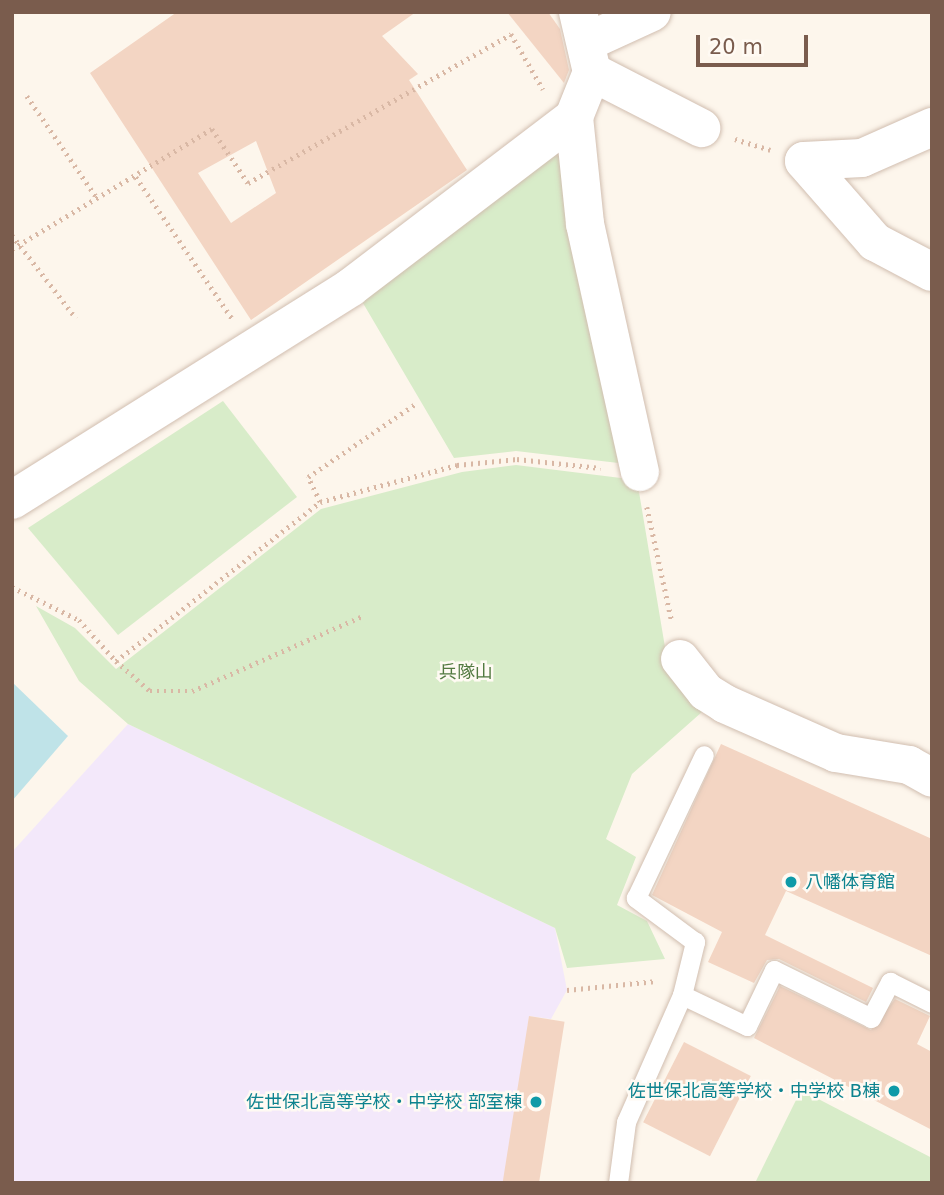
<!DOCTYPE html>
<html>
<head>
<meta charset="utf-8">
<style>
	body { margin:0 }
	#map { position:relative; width:944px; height:1195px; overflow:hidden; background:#fdf6ec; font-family:"DejaVu Sans","Noto Sans JP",sans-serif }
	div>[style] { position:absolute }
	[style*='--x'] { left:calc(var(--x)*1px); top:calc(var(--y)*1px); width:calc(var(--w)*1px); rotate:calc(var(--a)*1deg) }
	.education>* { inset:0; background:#f3e8fa }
	.green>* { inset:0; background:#d8ecc9 }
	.water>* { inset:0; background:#bfe3e8 }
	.building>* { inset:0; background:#f3d5c3; transform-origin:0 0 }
	.path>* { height:4.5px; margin-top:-2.25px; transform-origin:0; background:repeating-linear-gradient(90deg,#d9b8a5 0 2px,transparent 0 7px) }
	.roads { filter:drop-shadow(0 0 2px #d1beb0) drop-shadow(0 0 2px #d1beb0) }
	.lane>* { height:19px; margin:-9.5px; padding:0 9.5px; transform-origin:9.5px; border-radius:9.5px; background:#fff }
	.street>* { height:38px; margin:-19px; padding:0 19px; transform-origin:19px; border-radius:19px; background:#fff }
	.dots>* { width:19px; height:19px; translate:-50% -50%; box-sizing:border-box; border:4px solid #fffaf3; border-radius:50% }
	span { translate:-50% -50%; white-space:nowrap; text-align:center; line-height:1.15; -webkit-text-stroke:5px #fffaf3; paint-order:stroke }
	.park-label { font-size:18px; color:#537a41 }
	.culture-label { font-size:18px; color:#0d838f }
	.left { translate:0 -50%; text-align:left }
	.right { translate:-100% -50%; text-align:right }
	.frame { position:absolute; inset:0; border:14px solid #7a5c4d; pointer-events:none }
	.scale { position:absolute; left:696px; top:35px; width:112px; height:32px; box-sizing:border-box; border:4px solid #7a5c4d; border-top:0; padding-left:9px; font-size:21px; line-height:24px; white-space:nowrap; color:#7a5c4d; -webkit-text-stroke:5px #fffaf3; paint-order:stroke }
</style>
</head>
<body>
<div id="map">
	<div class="education">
		<div style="clip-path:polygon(128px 724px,555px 928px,567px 990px,551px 1019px,529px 1016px,507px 1183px,12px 1183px,12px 852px)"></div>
	</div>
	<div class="green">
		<div style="clip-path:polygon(551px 149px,567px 157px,627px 464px,516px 451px,454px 458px,360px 298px)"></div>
		<div style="clip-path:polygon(223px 401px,297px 497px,118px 635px,28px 528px)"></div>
		<div style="clip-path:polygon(516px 465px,637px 480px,667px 659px,711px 704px,632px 774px,606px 839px,636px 857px,617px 905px,647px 921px,665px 959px,567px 968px,555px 928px,128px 724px,79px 681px,36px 606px,75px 628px,116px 669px,321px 509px,462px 472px)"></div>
		<div style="clip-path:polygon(801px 1090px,932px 1158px,932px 1183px,755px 1183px)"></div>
	</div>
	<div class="water">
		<div style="clip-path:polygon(12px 682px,68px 736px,12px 801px)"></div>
	</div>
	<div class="building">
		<div style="clip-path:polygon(evenodd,177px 12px,416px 12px,382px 36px,418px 74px,409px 80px,467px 170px,251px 320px,90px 73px,177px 12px,256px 141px,276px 193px,231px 223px,198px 173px,256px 141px)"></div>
		<div style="clip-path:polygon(507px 12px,548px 12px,560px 29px,569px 70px,564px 83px)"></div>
		<div style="clip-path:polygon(721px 744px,932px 839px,932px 956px,786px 891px,765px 935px,873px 988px,866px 1002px,779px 959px,767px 960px,754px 983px,708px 962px,722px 932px,652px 895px)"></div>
		<div style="clip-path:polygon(780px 986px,871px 1030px,895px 999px,930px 1016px,917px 1044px,932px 1052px,932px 1130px,754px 1038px)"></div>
		<div style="left:529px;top:1016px;width:36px;height:168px;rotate:9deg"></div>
		<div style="left:684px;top:1042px;width:75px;height:90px;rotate:27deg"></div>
	</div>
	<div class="path">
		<div style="--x:27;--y:96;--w:124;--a:55.5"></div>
		<div style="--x:735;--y:139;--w:37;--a:17"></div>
		<div style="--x:136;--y:177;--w:171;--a:55.8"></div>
		<div style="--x:12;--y:235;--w:105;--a:52.4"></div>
		<div style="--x:12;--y:249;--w:233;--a:-31"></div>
		<div style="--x:212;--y:129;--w:65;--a:56.3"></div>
		<div style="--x:248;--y:183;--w:302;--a:-29.5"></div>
		<div style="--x:511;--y:34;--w:64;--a:59.8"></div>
		<div style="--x:320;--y:502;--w:142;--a:-15.1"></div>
		<div style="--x:457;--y:465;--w:60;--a:-5.7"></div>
		<div style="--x:517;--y:459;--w:84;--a:6.1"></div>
		<div style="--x:647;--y:507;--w:118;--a:77.7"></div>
		<div style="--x:12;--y:587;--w:75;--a:26.2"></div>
		<div style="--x:79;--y:620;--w:55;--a:47.9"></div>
		<div style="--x:116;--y:661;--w:259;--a:-37.9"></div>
		<div style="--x:320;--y:502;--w:28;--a:-116"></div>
		<div style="--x:308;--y:477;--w:132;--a:-34.2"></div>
		<div style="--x:116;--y:661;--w:45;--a:41.4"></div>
		<div style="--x:150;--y:691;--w:42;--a:0"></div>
		<div style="--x:192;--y:691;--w:187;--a:-23.7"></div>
		<div style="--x:567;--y:990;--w:90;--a:-5.7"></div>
	</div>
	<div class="roads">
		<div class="lane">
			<div style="--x:682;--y:995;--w:72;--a:25.5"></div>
			<div style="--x:747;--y:1026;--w:62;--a:-64.3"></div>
			<div style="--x:774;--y:970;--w:108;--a:26.3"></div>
			<div style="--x:871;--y:1018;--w:41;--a:-62.2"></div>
			<div style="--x:890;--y:982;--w:47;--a:26.6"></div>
			<div style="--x:618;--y:1183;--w:62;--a:-82.5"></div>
			<div style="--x:626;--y:1122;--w:139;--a:-66.2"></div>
			<div style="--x:682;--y:995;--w:55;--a:-76.2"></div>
			<div style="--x:695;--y:942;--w:74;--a:-143.3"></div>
			<div style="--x:636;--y:898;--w:158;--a:-64.6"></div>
		</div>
		<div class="street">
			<div style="--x:578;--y:12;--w:62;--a:76.9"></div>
			<div style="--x:592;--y:72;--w:48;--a:111.8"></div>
			<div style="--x:574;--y:117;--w:108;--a:84.1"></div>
			<div style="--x:585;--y:224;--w:254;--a:77.5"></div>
			<div style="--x:589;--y:41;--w:69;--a:-24.7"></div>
			<div style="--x:592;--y:72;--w:123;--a:27.2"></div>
			<div style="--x:804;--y:161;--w:108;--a:48.8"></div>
			<div style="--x:875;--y:242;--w:64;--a:27.8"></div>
			<div style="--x:804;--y:161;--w:58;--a:-3"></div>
			<div style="--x:862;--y:158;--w:77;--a:-23.9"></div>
			<div style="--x:12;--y:500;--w:400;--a:-32.1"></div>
			<div style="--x:351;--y:287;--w:280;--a:-37.3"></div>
			<div style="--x:680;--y:659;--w:42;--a:51.8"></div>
			<div style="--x:706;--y:692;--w:22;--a:32"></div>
			<div style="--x:725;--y:704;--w:121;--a:23.8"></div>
			<div style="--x:836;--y:753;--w:74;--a:9.3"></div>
			<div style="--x:909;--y:765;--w:26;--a:29"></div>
		</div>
	</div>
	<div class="dots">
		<div style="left:791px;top:882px;background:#0f9aa8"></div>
		<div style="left:894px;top:1091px;background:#0f9aa8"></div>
		<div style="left:536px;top:1102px;background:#0f9aa8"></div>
	</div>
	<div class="park-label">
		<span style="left:466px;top:672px">兵隊山</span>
	</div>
	<div class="culture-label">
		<span class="left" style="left:805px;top:882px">八幡体育館</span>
		<span class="right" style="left:880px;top:1091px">佐世保北高等学校・中学校 B棟</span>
		<span class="right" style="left:522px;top:1102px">佐世保北高等学校・中学校 部室棟</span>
	</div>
	<div class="frame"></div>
	<div class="scale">20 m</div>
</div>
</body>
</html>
